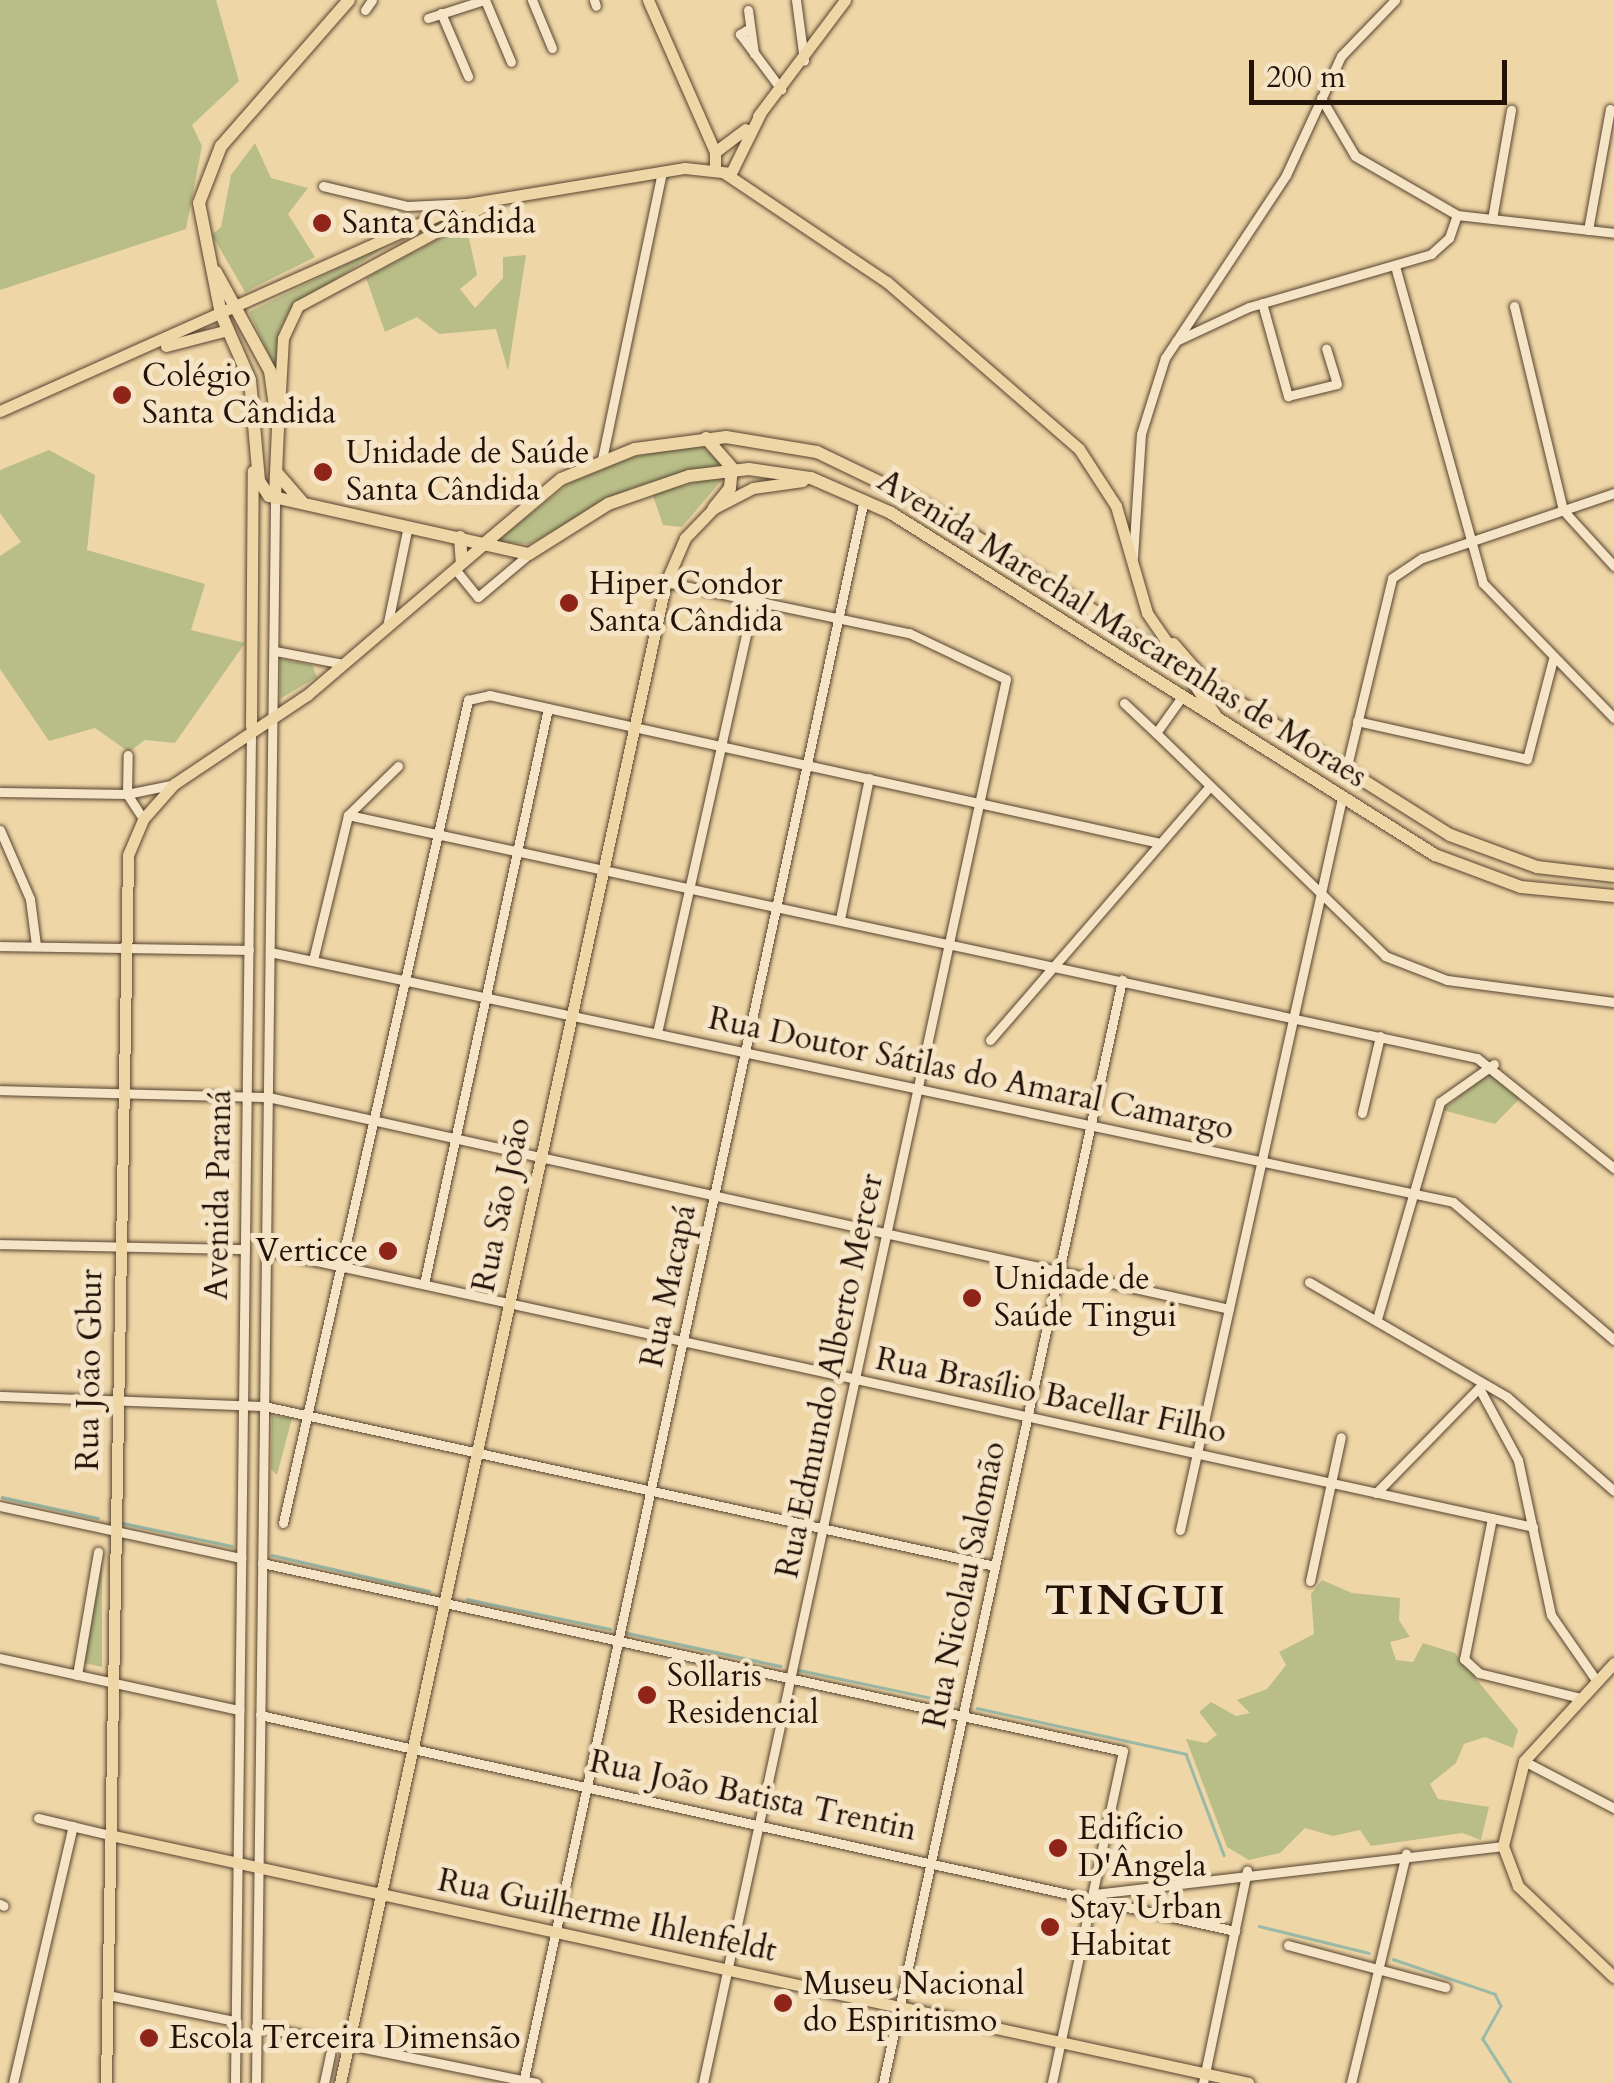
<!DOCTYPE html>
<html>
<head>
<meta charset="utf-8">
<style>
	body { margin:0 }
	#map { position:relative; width:1614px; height:2083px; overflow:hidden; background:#efd6a7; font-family:Cardo,serif }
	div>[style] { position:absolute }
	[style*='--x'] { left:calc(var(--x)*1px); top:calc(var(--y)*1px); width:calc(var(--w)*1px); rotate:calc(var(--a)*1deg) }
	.green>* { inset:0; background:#b9be88 }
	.stream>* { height:2.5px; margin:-1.25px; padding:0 1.25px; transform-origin:1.25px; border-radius:1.25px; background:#9ab9a6 }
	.roads { filter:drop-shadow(0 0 2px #56432f) drop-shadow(0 0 2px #56432f) }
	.minor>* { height:9px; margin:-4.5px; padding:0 4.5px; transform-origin:4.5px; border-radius:4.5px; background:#f5e4c6 }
	.major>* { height:11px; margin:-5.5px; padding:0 5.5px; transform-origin:5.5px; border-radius:5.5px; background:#efd6a7 }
	.highway>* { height:12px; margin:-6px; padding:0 6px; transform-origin:6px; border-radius:6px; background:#efd6a7 }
	.dots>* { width:28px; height:28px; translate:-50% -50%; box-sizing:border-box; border:5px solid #f5e4c6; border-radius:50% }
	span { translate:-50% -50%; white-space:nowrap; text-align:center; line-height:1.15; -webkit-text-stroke:10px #f5e4c6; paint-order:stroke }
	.poi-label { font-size:32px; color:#231207 }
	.left { translate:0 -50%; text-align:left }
	.right { translate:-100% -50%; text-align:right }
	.street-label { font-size:32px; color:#231207 }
	.district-label { font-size:42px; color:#231207; font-weight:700; letter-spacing:2.5px }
	.scale { position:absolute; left:1249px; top:60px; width:258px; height:45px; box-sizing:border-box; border:5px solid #231207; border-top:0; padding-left:12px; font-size:30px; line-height:35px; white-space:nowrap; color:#231207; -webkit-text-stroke:8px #f5e4c6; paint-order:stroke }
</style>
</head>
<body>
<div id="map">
	<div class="green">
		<div style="clip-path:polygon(0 0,216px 0,239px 81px,192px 125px,202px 146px,186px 229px,0 290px)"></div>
		<div style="clip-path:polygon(255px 143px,271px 178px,308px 188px,288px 214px,315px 257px,245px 292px,212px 235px,221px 227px,231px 175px)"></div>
		<div style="clip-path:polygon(466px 224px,477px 275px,460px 289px,475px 308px,503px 278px,503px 257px,526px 255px,508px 371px,496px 329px,439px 334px,417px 317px,385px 332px,366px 278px)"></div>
		<div style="clip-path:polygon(392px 242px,290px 310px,279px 331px,278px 374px,249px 312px)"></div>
		<div style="clip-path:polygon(700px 444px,722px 464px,632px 488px,530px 544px,495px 542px,571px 482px,633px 457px)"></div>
		<div style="clip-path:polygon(49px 450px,95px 475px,87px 550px,205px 584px,191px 630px,245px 643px,175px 743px,145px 740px,129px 752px,95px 728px,49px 741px,0 669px,0 556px,21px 542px,0 513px,0 470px)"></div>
		<div style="clip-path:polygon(726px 475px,682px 527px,663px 525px,652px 493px)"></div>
		<div style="clip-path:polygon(280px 659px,312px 665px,317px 677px,280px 699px)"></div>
		<div style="clip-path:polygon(1494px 1069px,1524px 1094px,1495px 1124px,1442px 1110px)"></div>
		<div style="clip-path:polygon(272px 1416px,292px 1418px,277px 1475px,271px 1469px)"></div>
		<div style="clip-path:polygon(102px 1561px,102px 1667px,84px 1663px)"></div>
		<div style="clip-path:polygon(1322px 1580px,1352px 1593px,1400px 1598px,1399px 1620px,1410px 1637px,1390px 1642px,1396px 1660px,1413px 1662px,1423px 1643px,1455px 1653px,1518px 1730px,1513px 1748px,1485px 1737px,1464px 1744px,1456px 1763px,1430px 1784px,1438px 1799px,1489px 1807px,1481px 1840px,1462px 1833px,1371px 1846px,1360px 1830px,1333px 1836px,1305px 1828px,1280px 1853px,1249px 1860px,1227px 1847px,1186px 1739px,1206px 1743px,1217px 1735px,1199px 1712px,1211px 1702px,1236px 1716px,1250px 1713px,1237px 1700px,1267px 1689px,1286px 1665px,1279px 1652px,1314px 1634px,1311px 1594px)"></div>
	</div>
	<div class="stream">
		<div style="--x:2;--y:1497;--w:98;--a:12.3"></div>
		<div style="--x:123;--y:1523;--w:111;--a:11.9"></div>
		<div style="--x:272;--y:1555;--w:161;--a:12.9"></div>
		<div style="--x:467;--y:1599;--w:146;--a:11.8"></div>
		<div style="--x:628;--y:1633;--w:156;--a:12.2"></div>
		<div style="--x:799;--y:1670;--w:159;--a:11.9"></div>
		<div style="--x:977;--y:1708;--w:214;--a:12.4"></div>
		<div style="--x:1186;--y:1754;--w:108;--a:69.4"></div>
		<div style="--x:1259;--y:1926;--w:113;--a:13.8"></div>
		<div style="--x:1393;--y:1959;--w:108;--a:18.9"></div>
		<div style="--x:1495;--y:1994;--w:13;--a:63"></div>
		<div style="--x:1501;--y:2006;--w:38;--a:119"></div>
		<div style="--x:1483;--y:2039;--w:52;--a:57.5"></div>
	</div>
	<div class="roads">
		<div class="minor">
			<div style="--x:485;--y:0;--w:67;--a:67.2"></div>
			<div style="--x:532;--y:0;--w:52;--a:67.4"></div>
			<div style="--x:594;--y:0;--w:6;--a:72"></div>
			<div style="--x:796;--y:0;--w:61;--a:82.4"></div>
			<div style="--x:365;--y:10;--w:12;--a:-55"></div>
			<div style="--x:748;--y:10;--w:44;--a:82.2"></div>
			<div style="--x:441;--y:13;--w:69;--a:66.8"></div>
			<div style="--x:428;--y:18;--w:59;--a:-17.8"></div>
			<div style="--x:750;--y:28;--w:12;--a:149"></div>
			<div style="--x:740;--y:34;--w:69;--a:53.3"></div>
			<div style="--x:1321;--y:98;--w:67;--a:59.6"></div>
			<div style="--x:1355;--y:156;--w:118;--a:30"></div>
			<div style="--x:1457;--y:215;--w:158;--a:6.5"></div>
			<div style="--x:323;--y:186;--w:86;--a:13.4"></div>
			<div style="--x:407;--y:206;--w:63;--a:-2.7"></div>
			<div style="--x:1492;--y:219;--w:111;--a:-80.1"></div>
			<div style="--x:1588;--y:230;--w:123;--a:-79.7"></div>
			<div style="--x:1395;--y:266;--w:329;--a:74.5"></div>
			<div style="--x:1483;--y:583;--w:188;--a:45.9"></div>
			<div style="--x:1262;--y:303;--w:97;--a:74.4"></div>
			<div style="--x:1288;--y:396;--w:50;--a:-13.8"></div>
			<div style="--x:1337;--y:384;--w:37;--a:-107"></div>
			<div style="--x:1514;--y:306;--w:210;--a:76.5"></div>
			<div style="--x:1563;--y:510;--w:76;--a:47.7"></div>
			<div style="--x:1176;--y:341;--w:81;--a:-25"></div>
			<div style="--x:1249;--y:307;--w:190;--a:-16.2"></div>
			<div style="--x:1431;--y:254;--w:24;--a:-42"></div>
			<div style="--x:1449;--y:238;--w:24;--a:-71"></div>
			<div style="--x:602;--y:459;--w:293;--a:-78.2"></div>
			<div style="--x:1133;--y:557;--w:123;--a:-86.3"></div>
			<div style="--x:1141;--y:434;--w:80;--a:-72.5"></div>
			<div style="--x:1165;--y:358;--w:219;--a:-56.5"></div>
			<div style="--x:1286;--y:175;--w:131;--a:-65.2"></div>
			<div style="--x:1341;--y:56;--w:78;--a:-46"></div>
			<div style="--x:455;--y:569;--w:36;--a:51"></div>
			<div style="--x:478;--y:597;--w:67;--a:-40.1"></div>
			<div style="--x:666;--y:582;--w:248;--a:11.9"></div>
			<div style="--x:909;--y:633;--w:107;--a:25.4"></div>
			<div style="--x:1006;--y:679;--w:1436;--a:102.18"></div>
			<div style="--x:387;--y:627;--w:103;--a:-78.3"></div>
			<div style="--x:275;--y:651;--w:70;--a:10.7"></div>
			<div style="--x:1181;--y:698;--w:43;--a:125.5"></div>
			<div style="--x:1156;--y:733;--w:320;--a:44.2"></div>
			<div style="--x:1385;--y:956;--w:66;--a:21.2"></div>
			<div style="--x:1447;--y:980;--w:168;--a:7.5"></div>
			<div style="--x:1124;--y:703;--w:44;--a:43.2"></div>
			<div style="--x:1357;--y:721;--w:174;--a:12.6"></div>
			<div style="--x:1527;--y:759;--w:103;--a:-75.4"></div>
			<div style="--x:1346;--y:770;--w:197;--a:-76.5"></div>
			<div style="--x:1392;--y:578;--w:36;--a:-34"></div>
			<div style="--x:1422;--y:558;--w:203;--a:-18.7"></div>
			<div style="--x:0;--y:792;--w:127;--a:0.9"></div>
			<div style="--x:127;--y:794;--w:45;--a:-11.6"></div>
			<div style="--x:127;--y:794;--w:39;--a:-89"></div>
			<div style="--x:127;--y:794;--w:30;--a:57"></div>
			<div style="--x:348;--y:815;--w:1155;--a:12.15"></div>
			<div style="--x:1477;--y:1058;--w:176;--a:38.8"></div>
			<div style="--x:0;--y:830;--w:75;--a:66.5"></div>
			<div style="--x:30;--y:899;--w:46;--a:82.6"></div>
			<div style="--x:840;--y:919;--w:144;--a:-78.4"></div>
			<div style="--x:0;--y:946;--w:249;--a:0.9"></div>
			<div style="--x:270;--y:952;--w:1209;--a:11.93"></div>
			<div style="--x:1453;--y:1202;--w:212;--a:40.6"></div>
			<div style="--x:313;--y:960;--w:149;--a:-76.4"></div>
			<div style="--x:348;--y:815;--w:70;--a:-44.4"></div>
			<div style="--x:657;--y:1033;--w:444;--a:-77.4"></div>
			<div style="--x:990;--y:1040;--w:335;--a:-49.1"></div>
			<div style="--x:0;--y:1090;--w:268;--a:1.5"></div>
			<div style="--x:268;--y:1097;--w:984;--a:12.44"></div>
			<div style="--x:1362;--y:1113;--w:79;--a:-76.8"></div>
			<div style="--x:0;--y:1244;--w:245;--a:1.2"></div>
			<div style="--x:266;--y:1250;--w:1297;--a:12.33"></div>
			<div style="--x:1309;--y:1282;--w:229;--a:30.1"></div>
			<div style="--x:1507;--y:1397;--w:142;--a:41.3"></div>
			<div style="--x:424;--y:1284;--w:589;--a:-77.85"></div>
			<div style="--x:1377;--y:1319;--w:226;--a:-73.8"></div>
			<div style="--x:1440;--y:1102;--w:66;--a:-35.1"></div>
			<div style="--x:0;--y:1396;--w:264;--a:2.2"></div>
			<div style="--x:264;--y:1406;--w:748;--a:12.35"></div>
			<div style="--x:1376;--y:1493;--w:147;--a:-45.6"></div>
			<div style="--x:1479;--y:1388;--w:82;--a:61.6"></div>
			<div style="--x:1518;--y:1460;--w:158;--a:78"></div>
			<div style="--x:1551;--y:1615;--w:79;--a:55.3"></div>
			<div style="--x:0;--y:1506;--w:247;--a:12.2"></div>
			<div style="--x:1492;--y:1518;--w:144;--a:101.2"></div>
			<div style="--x:1464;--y:1659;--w:21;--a:43"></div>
			<div style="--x:1479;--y:1673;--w:101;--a:13.8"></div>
			<div style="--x:283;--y:1523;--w:844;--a:-77.33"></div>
			<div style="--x:468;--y:700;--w:22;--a:-13"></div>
			<div style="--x:489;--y:695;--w:687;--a:12.44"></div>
			<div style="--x:1180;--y:1530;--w:750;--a:-77.52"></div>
			<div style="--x:262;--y:1563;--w:881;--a:12.32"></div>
			<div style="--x:1123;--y:1751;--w:340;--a:102.1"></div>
			<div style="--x:1310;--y:1581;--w:147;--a:-77.9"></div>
			<div style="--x:0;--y:1658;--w:245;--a:12.3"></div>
			<div style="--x:77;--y:1675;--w:125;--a:-80.3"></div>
			<div style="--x:260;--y:1715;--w:999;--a:12.49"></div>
			<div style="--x:1524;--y:1761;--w:102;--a:27.6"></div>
			<div style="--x:38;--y:1818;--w:74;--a:13.3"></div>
			<div style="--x:1095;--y:1894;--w:411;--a:-6.7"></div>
			<div style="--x:0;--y:1904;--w:4;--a:27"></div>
			<div style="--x:1288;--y:1945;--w:163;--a:15"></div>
			<div style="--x:108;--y:1995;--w:130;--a:11.6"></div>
			<div style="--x:256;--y:2026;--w:286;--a:11.5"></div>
			<div style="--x:13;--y:2083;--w:264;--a:-76.9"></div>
			<div style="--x:235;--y:2083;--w:1352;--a:-89.32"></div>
			<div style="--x:256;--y:2083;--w:1585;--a:-89.31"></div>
			<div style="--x:324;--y:2083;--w:30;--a:-78"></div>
			<div style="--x:523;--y:2083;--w:1620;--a:-77.85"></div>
			<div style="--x:883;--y:2083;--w:1129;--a:-77.77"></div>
			<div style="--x:1203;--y:2083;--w:217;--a:-78.3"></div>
			<div style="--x:1351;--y:2083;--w:236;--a:-76.5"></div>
		</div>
		<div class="major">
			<div style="--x:648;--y:0;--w:166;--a:66.2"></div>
			<div style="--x:758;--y:116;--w:145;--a:-53.1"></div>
			<div style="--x:715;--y:168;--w:16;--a:-90"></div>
			<div style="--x:715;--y:152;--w:38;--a:-37"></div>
			<div style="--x:726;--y:174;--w:194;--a:33.9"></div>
			<div style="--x:887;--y:282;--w:254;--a:41"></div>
			<div style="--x:1079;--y:449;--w:68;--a:57"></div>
			<div style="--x:1116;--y:506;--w:111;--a:73.8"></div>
			<div style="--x:1147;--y:613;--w:67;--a:55.4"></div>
			<div style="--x:166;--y:346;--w:64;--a:-14.5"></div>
			<div style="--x:279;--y:409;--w:71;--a:-86.8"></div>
			<div style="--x:283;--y:338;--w:35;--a:-65"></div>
			<div style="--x:298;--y:306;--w:209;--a:-28.3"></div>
			<div style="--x:0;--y:411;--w:505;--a:-24.08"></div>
			<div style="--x:461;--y:205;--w:227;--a:-9.4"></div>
			<div style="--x:685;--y:168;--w:46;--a:6.2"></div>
			<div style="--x:731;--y:173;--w:66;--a:-63.8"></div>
			<div style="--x:1173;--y:643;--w:50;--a:49"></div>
			<div style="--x:251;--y:726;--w:255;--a:-89.6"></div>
			<div style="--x:1614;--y:1663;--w:133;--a:132.6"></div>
			<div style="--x:1524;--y:1761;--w:88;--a:103.9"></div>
			<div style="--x:1503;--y:1846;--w:43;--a:69.4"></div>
			<div style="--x:1518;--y:1886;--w:132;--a:43.5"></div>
			<div style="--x:110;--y:1835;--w:1165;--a:12.29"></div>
			<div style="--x:106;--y:2083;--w:1228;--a:-88.97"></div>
			<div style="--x:128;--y:855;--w:39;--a:-67"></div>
			<div style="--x:143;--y:819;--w:47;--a:-48.5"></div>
			<div style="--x:174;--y:784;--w:160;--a:-33.8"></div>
			<div style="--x:307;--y:695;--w:234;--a:-40.5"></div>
			<div style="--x:340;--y:2083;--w:1536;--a:-77.75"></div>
			<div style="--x:666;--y:582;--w:48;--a:-66.6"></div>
			<div style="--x:685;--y:538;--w:42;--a:-46"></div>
			<div style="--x:714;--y:508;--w:44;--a:-27.1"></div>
			<div style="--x:753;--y:488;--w:50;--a:-8"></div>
		</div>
		<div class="highway">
			<div style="--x:349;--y:0;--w:194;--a:131.2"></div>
			<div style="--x:221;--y:146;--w:61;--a:111.1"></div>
			<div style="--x:199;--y:203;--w:113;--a:78.8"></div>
			<div style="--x:221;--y:314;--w:72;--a:66.3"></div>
			<div style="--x:250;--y:380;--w:101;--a:84.9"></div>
			<div style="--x:259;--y:481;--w:18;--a:56"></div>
			<div style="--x:269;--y:496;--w:266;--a:12.6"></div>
			<div style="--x:529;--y:554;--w:93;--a:-32.3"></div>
			<div style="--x:608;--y:504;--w:86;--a:-19.1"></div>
			<div style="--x:689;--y:476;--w:60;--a:-6.7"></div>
			<div style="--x:749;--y:469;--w:63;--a:8.3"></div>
			<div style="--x:811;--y:478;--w:87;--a:23.6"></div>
			<div style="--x:891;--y:513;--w:643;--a:32.16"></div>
			<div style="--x:1435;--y:855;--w:92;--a:20.4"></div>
			<div style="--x:1521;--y:887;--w:93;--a:5.5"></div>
			<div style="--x:216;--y:272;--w:113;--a:61.4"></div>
			<div style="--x:270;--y:371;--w:58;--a:82"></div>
			<div style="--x:278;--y:428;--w:70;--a:92.5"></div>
			<div style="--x:706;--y:438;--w:40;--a:49"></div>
			<div style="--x:732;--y:468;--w:20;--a:96"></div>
			<div style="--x:730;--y:488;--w:26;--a:129"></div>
			<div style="--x:277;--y:473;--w:38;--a:49"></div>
			<div style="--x:460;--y:537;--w:26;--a:86"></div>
			<div style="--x:485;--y:543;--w:99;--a:-40.1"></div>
			<div style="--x:561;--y:479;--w:80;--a:-22.1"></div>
			<div style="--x:635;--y:449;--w:92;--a:-7.5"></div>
			<div style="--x:726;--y:437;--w:92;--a:9.4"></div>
			<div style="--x:817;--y:452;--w:115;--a:25.7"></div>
			<div style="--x:921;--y:502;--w:625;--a:32.19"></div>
			<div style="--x:1450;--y:835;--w:93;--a:20.2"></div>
			<div style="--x:1537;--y:867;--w:78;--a:6.7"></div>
			<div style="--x:1192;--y:680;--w:45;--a:56.7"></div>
		</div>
	</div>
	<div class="dots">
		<div style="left:322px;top:223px;background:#8f2418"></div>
		<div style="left:122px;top:395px;background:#8f2418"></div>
		<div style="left:323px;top:472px;background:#8f2418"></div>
		<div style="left:569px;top:603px;background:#8f2418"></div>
		<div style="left:388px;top:1251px;background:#8f2418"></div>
		<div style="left:972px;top:1298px;background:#8f2418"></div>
		<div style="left:647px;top:1695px;background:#8f2418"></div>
		<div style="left:1058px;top:1848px;background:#8f2418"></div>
		<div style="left:1050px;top:1927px;background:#8f2418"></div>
		<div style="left:783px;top:2003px;background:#8f2418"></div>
		<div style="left:149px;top:2038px;background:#8f2418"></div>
	</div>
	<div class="poi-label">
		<span class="left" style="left:342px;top:223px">Santa Cândida</span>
		<span class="left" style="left:142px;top:395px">Colégio<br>Santa Cândida</span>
		<span class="left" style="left:346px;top:472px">Unidade de Saúde<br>Santa Cândida</span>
		<span class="left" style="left:589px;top:603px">Hiper Condor<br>Santa Cândida</span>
		<span class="right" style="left:368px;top:1251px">Verticce</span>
		<span class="left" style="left:994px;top:1298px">Unidade de<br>Saúde Tingui</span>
		<span class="left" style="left:667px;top:1695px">Sollaris<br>Residencial</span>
		<span class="left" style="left:1078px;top:1848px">Edifício<br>D'Ângela</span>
		<span class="left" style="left:1070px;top:1927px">Stay Urban<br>Habitat</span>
		<span class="left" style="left:803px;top:2003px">Museu Nacional<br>do Espiritismo</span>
		<span class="left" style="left:169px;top:2038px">Escola Terceira Dimensão</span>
	</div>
	<div class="street-label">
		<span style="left:1122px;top:629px;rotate:32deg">Avenida Marechal Mascarenhas de Moraes</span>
		<span style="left:971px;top:1074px;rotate:12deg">Rua Doutor Sátilas do Amaral Camargo</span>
		<span style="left:219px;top:1195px;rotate:-89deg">Avenida Paraná</span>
		<span style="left:502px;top:1205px;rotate:-78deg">Rua São João</span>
		<span style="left:669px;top:1286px;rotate:-78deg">Rua Macapá</span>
		<span style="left:90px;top:1370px;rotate:-89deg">Rua João Gbur</span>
		<span style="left:830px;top:1376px;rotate:-78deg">Rua Edmundo Alberto Mercer</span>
		<span style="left:1051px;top:1396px;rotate:12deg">Rua Brasílio Bacellar Filho</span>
		<span style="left:965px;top:1585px;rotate:-78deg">Rua Nicolau Salomão</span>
		<span style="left:753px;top:1796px;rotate:12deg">Rua João Batista Trentin</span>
		<span style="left:607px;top:1916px;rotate:12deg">Rua Guilherme Ihlenfeldt</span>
	</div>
	<div class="district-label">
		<span style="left:1136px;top:1601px">TINGUI</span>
	</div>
	<div class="scale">200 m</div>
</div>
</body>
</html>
